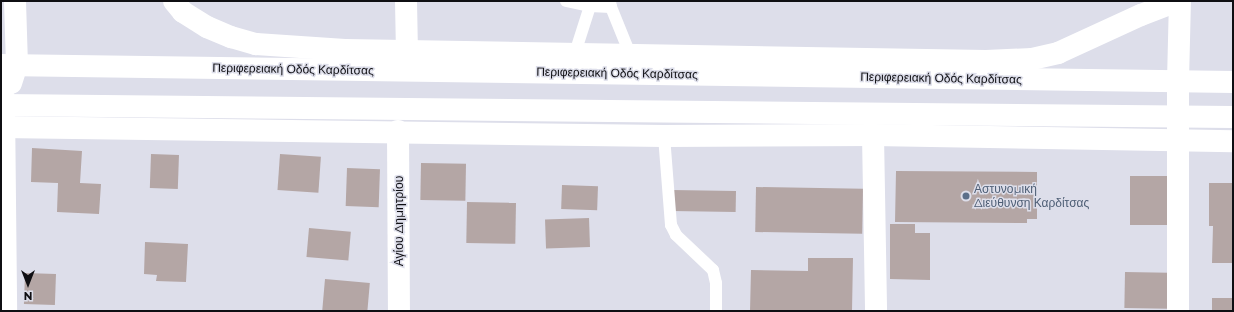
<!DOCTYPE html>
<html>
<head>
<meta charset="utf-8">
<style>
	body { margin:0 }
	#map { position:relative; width:1234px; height:312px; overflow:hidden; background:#dddeea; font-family:Montserrat,sans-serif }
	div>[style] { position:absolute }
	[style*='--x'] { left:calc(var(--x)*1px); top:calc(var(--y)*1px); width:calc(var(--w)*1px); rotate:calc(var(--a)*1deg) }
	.building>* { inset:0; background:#b4a6a5; transform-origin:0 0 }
	.lane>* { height:12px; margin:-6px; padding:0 6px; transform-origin:6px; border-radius:6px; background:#fff }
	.street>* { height:22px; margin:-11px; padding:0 11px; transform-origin:11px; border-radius:11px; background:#fff }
	.secondary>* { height:22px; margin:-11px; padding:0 11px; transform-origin:11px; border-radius:11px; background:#fff }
	.primary>* { height:22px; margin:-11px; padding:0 11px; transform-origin:11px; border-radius:11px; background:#fff }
	.dots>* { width:11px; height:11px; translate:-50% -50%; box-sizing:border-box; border:2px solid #dddeea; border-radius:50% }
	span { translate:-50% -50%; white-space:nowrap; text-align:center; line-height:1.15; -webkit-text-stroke:3px #dddeea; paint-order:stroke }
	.street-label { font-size:12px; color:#0f0f13 }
	.service-label { font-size:12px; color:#4e5e75 }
	.left { translate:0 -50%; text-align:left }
	.frame { position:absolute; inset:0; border:2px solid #0f0f13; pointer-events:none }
	.north { position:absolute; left:8px; top:264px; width:40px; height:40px; -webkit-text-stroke:3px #dddeea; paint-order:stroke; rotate:180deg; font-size:11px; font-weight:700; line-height:16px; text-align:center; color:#0f0f13 }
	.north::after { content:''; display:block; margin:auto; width:14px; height:18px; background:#0f0f13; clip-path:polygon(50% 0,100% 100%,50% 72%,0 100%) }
</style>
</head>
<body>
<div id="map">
	<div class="building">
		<div style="clip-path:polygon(32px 148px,82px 151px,80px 183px,101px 184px,99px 214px,57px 212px,58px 183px,31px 182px)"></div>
		<div style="left:151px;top:154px;width:28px;height:34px;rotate:2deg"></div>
		<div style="left:280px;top:154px;width:41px;height:36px;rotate:4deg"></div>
		<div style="left:421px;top:163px;width:45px;height:37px;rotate:1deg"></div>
		<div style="left:347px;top:168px;width:33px;height:38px;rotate:2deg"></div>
		<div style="clip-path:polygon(896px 171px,1037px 172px,1037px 219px,1027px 219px,1027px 223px,895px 222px)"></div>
		<div style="left:1130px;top:176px;width:38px;height:49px"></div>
		<div style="clip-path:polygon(1209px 183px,1233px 183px,1233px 263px,1212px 263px,1213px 226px,1209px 226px)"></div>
		<div style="left:562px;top:185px;width:36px;height:24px;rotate:2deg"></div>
		<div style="left:756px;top:187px;width:107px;height:45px;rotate:1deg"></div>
		<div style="left:672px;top:190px;width:64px;height:21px;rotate:1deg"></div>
		<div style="left:467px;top:202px;width:49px;height:41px;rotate:1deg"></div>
		<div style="left:589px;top:218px;width:29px;height:44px;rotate:88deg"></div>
		<div style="clip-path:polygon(890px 224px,915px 224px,915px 233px,930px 233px,930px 280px,890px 279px)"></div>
		<div style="left:309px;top:228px;width:42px;height:29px;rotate:5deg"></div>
		<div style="clip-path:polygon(145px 242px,188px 244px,186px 282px,156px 281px,157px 275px,144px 274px)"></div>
		<div style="clip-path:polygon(808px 258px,853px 258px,852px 311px,750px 311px,751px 270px,808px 271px)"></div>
		<div style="left:1125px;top:272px;width:44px;height:36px;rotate:1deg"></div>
		<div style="left:25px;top:273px;width:31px;height:31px;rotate:2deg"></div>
		<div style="left:325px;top:279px;width:45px;height:32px;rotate:5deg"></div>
		<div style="left:1212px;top:298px;width:21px;height:13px"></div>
	</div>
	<div class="lane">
		<div style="--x:566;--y:1;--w:25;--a:12"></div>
		<div style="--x:590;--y:6;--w:21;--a:3"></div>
		<div style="--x:610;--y:1;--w:6;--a:81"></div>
		<div style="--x:611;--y:7;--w:51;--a:68"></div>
		<div style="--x:575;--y:53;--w:49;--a:-72.3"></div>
		<div style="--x:664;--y:136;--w:89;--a:85.5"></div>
		<div style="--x:671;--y:225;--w:11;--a:63"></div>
		<div style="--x:676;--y:235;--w:51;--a:43.4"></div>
		<div style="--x:713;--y:270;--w:13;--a:77"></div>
		<div style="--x:716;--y:283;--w:28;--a:90"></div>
	</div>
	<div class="street">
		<div style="--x:406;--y:1;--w:50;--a:88.9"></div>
		<div style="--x:873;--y:135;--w:176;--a:89"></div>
		<div style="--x:1178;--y:311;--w:230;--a:-90"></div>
		<div style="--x:1178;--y:81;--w:80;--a:-88.6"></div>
	</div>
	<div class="secondary">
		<div style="--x:174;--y:1;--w:14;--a:51"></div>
		<div style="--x:183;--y:12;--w:28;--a:32"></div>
		<div style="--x:207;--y:27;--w:26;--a:23"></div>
		<div style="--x:231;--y:37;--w:26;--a:16"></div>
		<div style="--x:256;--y:44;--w:89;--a:3.9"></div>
		<div style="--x:345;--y:50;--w:641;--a:0.98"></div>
		<div style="--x:986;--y:61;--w:46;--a:-2.5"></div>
		<div style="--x:1032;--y:59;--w:27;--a:-13"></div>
		<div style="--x:1058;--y:53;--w:91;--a:-24.6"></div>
		<div style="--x:1141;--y:15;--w:39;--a:-21"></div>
		<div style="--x:1;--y:80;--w:25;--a:83"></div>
		<div style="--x:4;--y:105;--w:206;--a:89.4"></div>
		<div style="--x:11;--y:83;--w:19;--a:-72"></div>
		<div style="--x:17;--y:65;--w:64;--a:-91.8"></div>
		<div style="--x:1;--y:127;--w:663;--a:0.78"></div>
		<div style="--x:664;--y:136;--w:209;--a:-0.3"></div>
		<div style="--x:873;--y:135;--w:360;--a:1"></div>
		<div style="--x:398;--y:131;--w:180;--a:89.7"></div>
	</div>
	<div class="primary">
		<div style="--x:1;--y:65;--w:1232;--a:0.79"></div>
		<div style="--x:1;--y:105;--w:1232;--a:0.56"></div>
	</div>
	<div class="dots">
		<div style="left:966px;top:196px;background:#5c6f8a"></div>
	</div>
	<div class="street-label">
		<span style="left:293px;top:69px;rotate:1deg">Περιφερειακή Οδός Καρδίτσας</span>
		<span style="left:617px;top:73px;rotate:1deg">Περιφερειακή Οδός Καρδίτσας</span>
		<span style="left:941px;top:78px;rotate:1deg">Περιφερειακή Οδός Καρδίτσας</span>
		<span style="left:399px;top:221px;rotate:-90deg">Αγίου Δημητρίου</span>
	</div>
	<div class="service-label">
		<span class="left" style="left:974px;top:196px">Αστυνομική<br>Διεύθυνση Καρδίτσας</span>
	</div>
	<div class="frame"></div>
	<div class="north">N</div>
</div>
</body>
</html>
